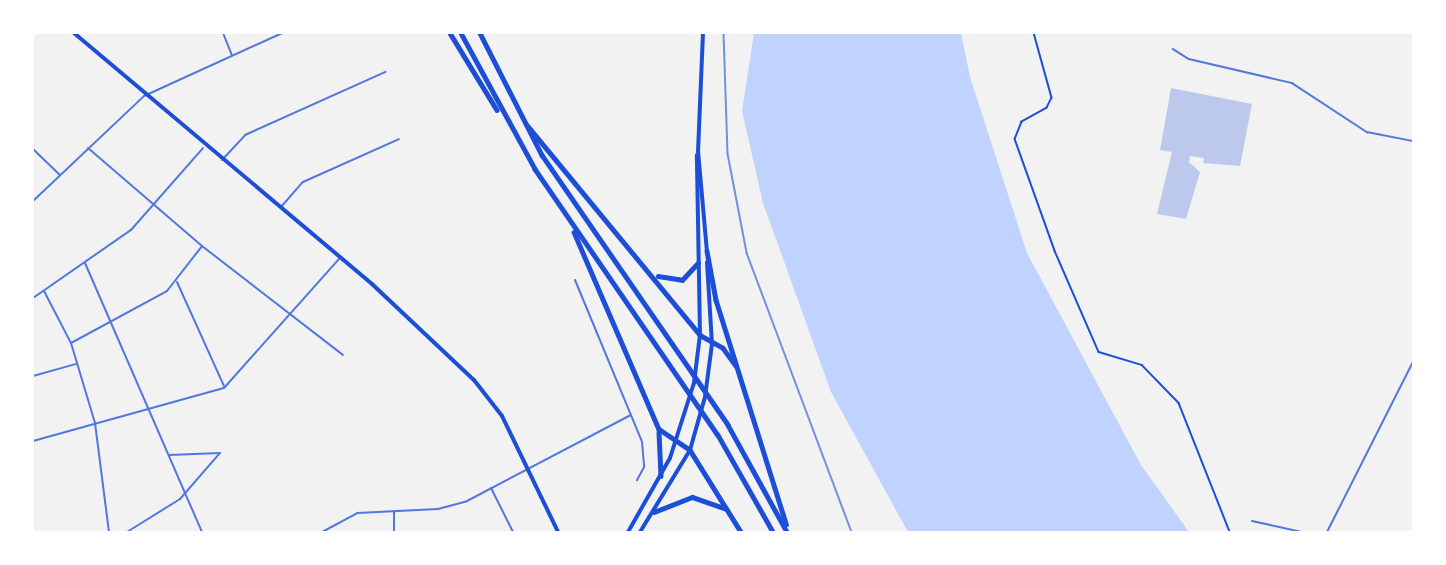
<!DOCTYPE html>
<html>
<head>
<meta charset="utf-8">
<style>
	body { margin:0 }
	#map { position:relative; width:1446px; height:565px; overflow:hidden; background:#f2f2f2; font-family:Bitter,serif }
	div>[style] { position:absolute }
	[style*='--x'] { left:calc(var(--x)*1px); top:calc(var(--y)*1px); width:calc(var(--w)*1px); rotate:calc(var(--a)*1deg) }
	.water>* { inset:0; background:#bfd3fe }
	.building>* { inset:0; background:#bdc9ec }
	.path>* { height:1.5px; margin:-0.75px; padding:0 0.75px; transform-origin:0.75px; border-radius:0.75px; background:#1d4ed8 }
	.service>* { height:1.5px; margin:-0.75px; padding:0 0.75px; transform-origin:0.75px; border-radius:0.75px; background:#5277de }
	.minor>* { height:2px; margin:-1px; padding:0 1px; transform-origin:1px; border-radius:1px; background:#5277de }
	.secondary>* { height:4px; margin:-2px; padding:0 2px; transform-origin:2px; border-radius:2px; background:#1d4ed8 }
	.motorway>* { height:4.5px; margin:-2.25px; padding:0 2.25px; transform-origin:2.25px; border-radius:2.25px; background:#1d4ed8 }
	.rail>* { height:1.5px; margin:-0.75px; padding:0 0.75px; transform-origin:0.75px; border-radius:0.75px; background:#7290e2 }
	span { translate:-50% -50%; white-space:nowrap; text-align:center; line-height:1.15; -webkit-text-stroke:6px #fff; paint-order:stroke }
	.frame { position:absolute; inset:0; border:34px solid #fff; pointer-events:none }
</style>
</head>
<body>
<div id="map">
	<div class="water">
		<div style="clip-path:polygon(754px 33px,961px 33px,970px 77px,1027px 253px,1141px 465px,1189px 532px,908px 532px,831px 392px,763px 203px,742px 111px)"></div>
	</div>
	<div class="building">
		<div style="clip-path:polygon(1171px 88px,1252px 104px,1240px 166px,1203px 163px,1204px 158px,1190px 156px,1189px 162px,1200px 172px,1186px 219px,1157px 214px,1172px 152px,1160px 150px)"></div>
	</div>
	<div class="path">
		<div style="--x:1034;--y:33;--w:67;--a:74.5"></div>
		<div style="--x:1052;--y:98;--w:11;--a:117"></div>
		<div style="--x:1047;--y:108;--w:29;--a:151"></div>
		<div style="--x:1022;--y:122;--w:18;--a:112"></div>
		<div style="--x:1015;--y:139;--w:119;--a:70.3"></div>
		<div style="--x:1055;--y:251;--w:110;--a:66.5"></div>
		<div style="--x:1099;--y:352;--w:45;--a:16.8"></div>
		<div style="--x:1142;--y:365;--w:53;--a:45.8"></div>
		<div style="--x:1179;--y:403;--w:139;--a:68.4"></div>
	</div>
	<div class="service">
		<div style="--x:1173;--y:49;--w:19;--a:32"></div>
		<div style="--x:1189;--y:59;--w:106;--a:13.1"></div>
		<div style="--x:1292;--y:83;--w:90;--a:33.2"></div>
		<div style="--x:1367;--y:132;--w:47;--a:11.1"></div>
	</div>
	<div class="minor">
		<div style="--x:223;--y:33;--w:24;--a:68"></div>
		<div style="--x:88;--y:148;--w:150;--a:40.7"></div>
		<div style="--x:202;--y:246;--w:178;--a:37.7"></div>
		<div style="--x:33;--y:149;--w:37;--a:44"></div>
		<div style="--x:222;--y:160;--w:34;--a:-47"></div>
		<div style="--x:245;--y:135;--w:154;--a:-24.2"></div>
		<div style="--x:33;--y:201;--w:153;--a:-43.4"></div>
		<div style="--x:144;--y:96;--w:152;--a:-24.5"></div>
		<div style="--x:281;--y:207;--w:33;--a:-49"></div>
		<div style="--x:303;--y:182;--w:105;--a:-24.1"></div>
		<div style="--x:85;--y:263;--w:293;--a:66.5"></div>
		<div style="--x:575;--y:280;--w:175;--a:67.5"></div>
		<div style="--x:642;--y:442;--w:25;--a:85"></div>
		<div style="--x:644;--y:467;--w:15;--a:118"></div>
		<div style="--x:177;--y:282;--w:114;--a:65.7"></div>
		<div style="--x:44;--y:291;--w:59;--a:62.6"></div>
		<div style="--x:71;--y:343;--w:84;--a:73.3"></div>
		<div style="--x:95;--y:423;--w:110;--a:82.7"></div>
		<div style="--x:33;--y:298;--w:119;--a:-34.8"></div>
		<div style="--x:131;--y:230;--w:109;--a:-48.7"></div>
		<div style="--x:71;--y:343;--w:109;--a:-28.4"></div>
		<div style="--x:167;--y:291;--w:57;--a:-52.1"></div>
		<div style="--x:33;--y:376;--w:45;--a:-15.6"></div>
		<div style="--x:33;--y:441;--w:198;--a:-15.5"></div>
		<div style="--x:224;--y:388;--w:174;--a:-48.3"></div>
		<div style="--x:491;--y:488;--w:49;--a:63.4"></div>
		<div style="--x:394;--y:511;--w:21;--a:90"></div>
		<div style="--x:1252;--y:521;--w:51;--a:12.4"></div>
		<div style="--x:127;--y:532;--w:62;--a:-31.9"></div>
		<div style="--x:180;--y:499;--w:61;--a:-49"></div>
		<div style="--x:220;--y:453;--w:51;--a:177.8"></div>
		<div style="--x:322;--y:532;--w:40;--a:-28"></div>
		<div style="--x:357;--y:513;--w:81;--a:-2.8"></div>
		<div style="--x:438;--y:509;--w:30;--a:-15"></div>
		<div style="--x:467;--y:501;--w:185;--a:-27.7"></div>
		<div style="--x:1327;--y:532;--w:191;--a:-63.2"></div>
	</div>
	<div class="secondary">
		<div style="--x:74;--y:33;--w:390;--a:40.1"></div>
		<div style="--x:372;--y:284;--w:140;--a:43.3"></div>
		<div style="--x:474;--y:380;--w:46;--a:52.1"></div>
		<div style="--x:502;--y:416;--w:129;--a:64.2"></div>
		<div style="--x:703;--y:33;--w:118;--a:92.4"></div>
		<div style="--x:698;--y:151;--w:101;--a:84.9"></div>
		<div style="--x:628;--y:532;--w:85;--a:-60.4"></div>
		<div style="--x:670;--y:458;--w:79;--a:-72.3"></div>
		<div style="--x:694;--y:383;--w:48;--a:-82.9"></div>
		<div style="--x:700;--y:335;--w:180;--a:-91"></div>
		<div style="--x:640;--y:532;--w:96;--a:-58.6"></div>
		<div style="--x:690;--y:450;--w:55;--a:-74.2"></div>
		<div style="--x:705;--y:397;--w:53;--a:-82.5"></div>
		<div style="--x:712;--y:344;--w:82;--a:-93.5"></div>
	</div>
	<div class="motorway">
		<div style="--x:450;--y:33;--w:90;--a:58.6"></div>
		<div style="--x:461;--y:33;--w:155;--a:61.4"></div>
		<div style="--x:535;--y:169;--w:323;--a:55.5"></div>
		<div style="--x:718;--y:435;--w:112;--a:60.4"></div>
		<div style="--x:480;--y:33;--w:137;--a:63.1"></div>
		<div style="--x:542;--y:155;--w:328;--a:55.4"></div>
		<div style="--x:728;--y:425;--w:122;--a:61.1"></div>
		<div style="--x:527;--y:125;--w:272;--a:50.5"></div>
		<div style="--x:700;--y:335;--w:26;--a:29"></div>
		<div style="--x:723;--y:348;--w:22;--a:54"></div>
		<div style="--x:574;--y:232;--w:215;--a:66.7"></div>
		<div style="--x:659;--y:429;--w:37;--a:34"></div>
		<div style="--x:690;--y:450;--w:97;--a:58.1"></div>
		<div style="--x:707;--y:251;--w:50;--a:79.6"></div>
		<div style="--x:716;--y:300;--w:235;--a:72.6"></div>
		<div style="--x:658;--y:276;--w:24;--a:9"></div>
		<div style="--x:682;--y:280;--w:23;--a:-47"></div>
		<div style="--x:659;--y:432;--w:44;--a:87.4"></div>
		<div style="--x:654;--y:512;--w:41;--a:-21.5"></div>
		<div style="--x:692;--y:497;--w:36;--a:19"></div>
	</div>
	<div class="rail">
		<div style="--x:724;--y:33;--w:121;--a:88.1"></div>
		<div style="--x:728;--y:154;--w:101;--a:79.1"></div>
		<div style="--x:747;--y:253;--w:298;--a:69.4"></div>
	</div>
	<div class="frame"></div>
</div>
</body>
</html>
